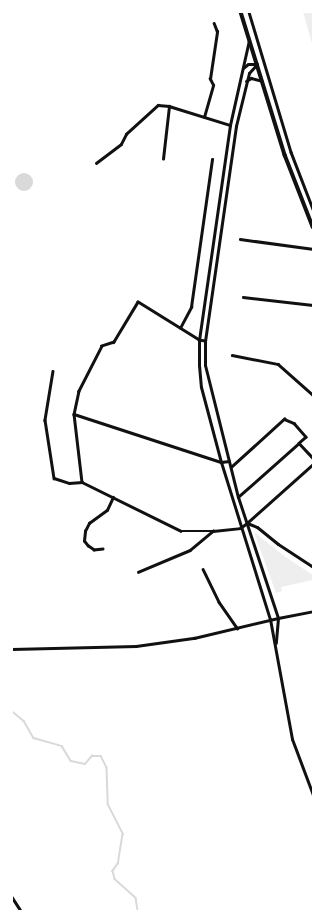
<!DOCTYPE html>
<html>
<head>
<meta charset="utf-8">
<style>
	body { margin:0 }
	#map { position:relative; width:325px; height:923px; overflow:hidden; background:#fff; font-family:"Noto Sans",sans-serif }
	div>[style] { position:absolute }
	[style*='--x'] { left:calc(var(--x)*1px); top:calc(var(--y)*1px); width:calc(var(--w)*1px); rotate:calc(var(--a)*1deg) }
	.green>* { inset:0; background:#eee }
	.water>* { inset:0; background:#d9d9d9 }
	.round { border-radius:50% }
	.stream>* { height:1.5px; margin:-0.75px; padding:0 0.75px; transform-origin:0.75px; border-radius:0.75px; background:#d9d9d9 }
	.minor>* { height:2.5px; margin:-1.25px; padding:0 1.25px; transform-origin:1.25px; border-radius:1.25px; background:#111 }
	.tertiary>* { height:3px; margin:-1.5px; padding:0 1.5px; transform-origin:1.5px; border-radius:1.5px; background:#111 }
	.secondary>* { height:3.5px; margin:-1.75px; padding:0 1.75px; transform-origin:1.75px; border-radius:1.75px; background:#111 }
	span { translate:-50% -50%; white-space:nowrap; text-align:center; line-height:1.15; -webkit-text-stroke:4px #fff; paint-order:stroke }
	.frame { position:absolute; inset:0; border:13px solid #fff; pointer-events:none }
</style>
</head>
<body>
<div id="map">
	<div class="green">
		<div style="clip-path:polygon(303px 12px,313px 12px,313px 47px)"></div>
		<div style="clip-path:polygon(254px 532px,284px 556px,313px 575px,313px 580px,281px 587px,282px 591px,276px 593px)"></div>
	</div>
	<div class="water">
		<div class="round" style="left:15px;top:173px;width:18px;height:18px"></div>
	</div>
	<div class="stream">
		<div style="--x:12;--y:711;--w:16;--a:40"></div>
		<div style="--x:24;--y:721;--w:20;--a:60"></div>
		<div style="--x:34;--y:738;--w:29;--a:16"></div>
		<div style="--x:62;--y:746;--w:17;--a:59"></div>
		<div style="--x:71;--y:761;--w:14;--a:12"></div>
		<div style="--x:85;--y:764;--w:11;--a:-49"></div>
		<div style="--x:92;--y:756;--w:9;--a:0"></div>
		<div style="--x:101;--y:756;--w:13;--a:63"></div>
		<div style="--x:107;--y:768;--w:36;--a:88"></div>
		<div style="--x:108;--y:804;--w:34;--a:63"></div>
		<div style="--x:123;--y:834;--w:30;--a:99"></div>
		<div style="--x:118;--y:864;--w:9;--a:126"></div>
		<div style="--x:113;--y:871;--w:8;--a:76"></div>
		<div style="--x:115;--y:879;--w:28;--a:42"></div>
		<div style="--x:136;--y:898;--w:13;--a:81"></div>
	</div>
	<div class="minor">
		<div style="--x:249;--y:12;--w:146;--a:73.3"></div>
		<div style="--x:291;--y:152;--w:61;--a:68.9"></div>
		<div style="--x:204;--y:117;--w:33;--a:-74"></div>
		<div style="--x:213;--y:85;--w:7;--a:-117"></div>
		<div style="--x:210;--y:79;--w:48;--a:-81.5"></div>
		<div style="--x:217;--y:32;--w:9;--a:-111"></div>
		<div style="--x:163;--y:159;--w:53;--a:-83.5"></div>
		<div style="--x:96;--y:163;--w:31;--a:-37"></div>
		<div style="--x:121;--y:144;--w:11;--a:-63"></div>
		<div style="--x:126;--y:134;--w:43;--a:-42.2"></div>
		<div style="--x:158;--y:105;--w:11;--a:5"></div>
		<div style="--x:169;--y:106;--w:64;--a:17.3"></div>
		<div style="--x:240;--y:239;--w:74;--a:7.8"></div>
		<div style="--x:243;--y:297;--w:70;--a:6.5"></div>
		<div style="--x:180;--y:328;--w:24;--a:-62"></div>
		<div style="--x:191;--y:307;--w:149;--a:-81.9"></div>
		<div style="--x:205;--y:341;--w:6;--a:-171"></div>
		<div style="--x:199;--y:340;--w:72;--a:-148.1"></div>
		<div style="--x:138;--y:302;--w:47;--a:121"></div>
		<div style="--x:114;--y:342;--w:13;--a:162"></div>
		<div style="--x:102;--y:346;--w:51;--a:117.1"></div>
		<div style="--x:79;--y:391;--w:24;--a:102"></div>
		<div style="--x:74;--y:414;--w:68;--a:83.3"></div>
		<div style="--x:82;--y:482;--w:110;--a:26.3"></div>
		<div style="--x:181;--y:531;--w:32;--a:0"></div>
		<div style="--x:232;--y:355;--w:47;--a:11.1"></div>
		<div style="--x:278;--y:364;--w:47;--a:41.5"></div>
		<div style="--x:53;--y:371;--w:50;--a:99.3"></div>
		<div style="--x:45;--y:420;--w:59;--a:81.2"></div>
		<div style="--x:54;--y:478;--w:16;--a:18"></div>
		<div style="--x:69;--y:483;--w:13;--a:-4"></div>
		<div style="--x:74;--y:414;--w:155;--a:18.1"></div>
		<div style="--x:221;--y:462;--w:8;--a:-7"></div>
		<div style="--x:231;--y:467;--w:72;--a:-42.2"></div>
		<div style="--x:284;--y:419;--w:11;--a:22"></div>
		<div style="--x:294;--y:423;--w:18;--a:49"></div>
		<div style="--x:306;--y:437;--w:9;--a:139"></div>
		<div style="--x:299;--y:443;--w:21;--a:47"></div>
		<div style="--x:238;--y:497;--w:81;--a:-41.5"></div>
		<div style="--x:247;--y:523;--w:89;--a:-41.8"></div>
		<div style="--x:103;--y:549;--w:9;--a:174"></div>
		<div style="--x:94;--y:550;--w:7;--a:-146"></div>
		<div style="--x:88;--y:546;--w:6;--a:-129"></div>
		<div style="--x:84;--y:541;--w:10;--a:-84"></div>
		<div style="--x:85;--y:531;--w:9;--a:-63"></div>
		<div style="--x:89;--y:523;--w:22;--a:-36"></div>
		<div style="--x:107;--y:510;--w:14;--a:-65"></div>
		<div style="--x:203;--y:569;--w:37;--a:64"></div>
		<div style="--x:219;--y:602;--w:32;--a:55"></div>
		<div style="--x:138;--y:572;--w:56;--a:-22.9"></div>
		<div style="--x:190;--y:550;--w:30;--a:-40"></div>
		<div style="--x:213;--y:531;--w:27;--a:-6"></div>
		<div style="--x:12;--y:649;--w:124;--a:-1.4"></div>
		<div style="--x:136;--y:646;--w:59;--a:-7.9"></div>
		<div style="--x:194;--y:638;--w:86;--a:-13.4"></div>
		<div style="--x:12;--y:897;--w:17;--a:57"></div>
	</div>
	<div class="tertiary">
		<div style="--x:249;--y:40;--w:87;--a:102.6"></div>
		<div style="--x:230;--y:125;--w:217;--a:98.2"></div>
		<div style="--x:199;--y:340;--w:25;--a:90"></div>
		<div style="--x:199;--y:365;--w:22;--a:85"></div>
		<div style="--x:201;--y:387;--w:78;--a:75.1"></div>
		<div style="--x:221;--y:462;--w:164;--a:72.7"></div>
		<div style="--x:270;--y:619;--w:122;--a:79.6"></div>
		<div style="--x:292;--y:739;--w:60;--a:69.4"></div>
		<div style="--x:243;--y:68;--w:6;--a:-39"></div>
		<div style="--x:248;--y:64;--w:9;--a:0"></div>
		<div style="--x:257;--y:64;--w:12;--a:132"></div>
		<div style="--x:249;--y:73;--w:55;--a:103.8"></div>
		<div style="--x:236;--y:126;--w:217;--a:98.2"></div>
		<div style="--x:205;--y:341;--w:24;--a:90"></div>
		<div style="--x:205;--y:365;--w:136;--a:76"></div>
		<div style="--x:238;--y:497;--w:127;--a:71.7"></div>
		<div style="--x:278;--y:618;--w:25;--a:95"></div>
		<div style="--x:246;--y:81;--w:6;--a:-31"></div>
		<div style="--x:251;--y:78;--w:11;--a:15"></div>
		<div style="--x:240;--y:528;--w:9;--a:-36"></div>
		<div style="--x:247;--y:523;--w:11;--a:22"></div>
		<div style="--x:257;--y:527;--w:27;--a:39"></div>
		<div style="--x:278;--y:544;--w:42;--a:33.3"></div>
		<div style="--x:278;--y:618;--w:36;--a:-11"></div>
	</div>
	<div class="secondary">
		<div style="--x:241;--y:12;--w:150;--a:72.9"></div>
		<div style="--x:285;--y:155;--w:77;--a:68.7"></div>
	</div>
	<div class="frame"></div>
</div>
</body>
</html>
